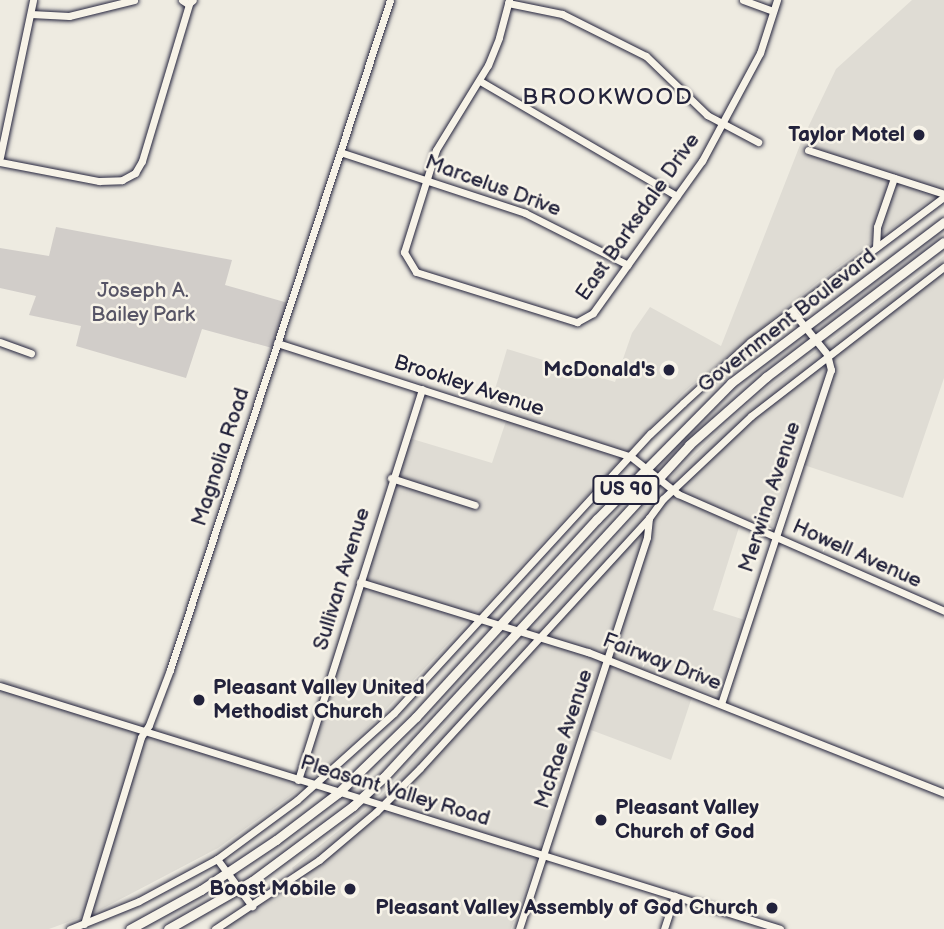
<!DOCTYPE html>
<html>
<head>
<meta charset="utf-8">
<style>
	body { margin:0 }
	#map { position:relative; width:944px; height:929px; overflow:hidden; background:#eeebe1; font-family:"Balsamiq Sans",sans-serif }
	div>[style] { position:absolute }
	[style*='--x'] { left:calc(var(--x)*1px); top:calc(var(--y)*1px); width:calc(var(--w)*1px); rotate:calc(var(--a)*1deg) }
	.built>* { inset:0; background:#dfdcd4 }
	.green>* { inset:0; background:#d1cdc9 }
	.roads { filter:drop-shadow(0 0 2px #22223b) drop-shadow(0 0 2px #22223b) }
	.minor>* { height:7px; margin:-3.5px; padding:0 3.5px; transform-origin:3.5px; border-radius:3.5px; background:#f7f3e8 }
	.major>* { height:9px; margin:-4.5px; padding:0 4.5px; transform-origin:4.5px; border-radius:4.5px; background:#f7f3e8 }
	.dots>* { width:19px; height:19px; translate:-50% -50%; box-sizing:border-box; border:4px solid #f7f3e8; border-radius:50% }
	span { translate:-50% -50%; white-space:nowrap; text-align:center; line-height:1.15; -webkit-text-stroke:5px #f7f3e8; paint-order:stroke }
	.shield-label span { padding:2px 5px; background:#f7f3e8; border:2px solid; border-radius:5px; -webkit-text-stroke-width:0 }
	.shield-label { font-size:19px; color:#22223b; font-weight:700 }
	.poi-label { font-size:21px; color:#22223b; font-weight:700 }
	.right { translate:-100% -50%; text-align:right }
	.left { translate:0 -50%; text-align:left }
	.street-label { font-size:21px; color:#22223b }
	.park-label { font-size:21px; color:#575566 }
	.neighbourhood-label { font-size:23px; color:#22223b; letter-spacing:2px }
</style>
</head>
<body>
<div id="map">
	<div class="built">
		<div style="clip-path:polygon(912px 0,944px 0,944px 190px,819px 281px,686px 390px,374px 722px,299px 790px,218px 848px,98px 911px,49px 929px,0 929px,0 678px,304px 774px,409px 438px,492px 463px,509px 412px,490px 406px,507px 349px,615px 382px,632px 333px,650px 307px,721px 346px,802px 140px,836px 69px)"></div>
		<div style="clip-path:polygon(944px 256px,944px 378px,903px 498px,795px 462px,769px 537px,740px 524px,713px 610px,745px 620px,719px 696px,695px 688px,671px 760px,583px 727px,511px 929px,217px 929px,297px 878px,292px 868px,378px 799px,671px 477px,754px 398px)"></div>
	</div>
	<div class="green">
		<div style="clip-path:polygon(56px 227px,232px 260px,225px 285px,288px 303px,272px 348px,202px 329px,186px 378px,76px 346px,81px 326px,29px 315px,36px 296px,0 288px,0 248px,49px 256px)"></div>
	</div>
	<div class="roads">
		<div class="minor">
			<div style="--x:182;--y:0;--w:7;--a:34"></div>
			<div style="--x:188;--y:4;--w:6;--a:-39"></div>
			<div style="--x:509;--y:0;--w:39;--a:105"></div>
			<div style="--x:499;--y:38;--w:29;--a:112"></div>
			<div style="--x:488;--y:65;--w:100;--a:121.5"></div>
			<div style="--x:436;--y:150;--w:107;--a:107.4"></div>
			<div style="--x:404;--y:252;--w:23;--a:59"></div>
			<div style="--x:416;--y:272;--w:169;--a:17.3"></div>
			<div style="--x:577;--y:322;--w:18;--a:-29"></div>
			<div style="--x:593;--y:313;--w:187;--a:-54.4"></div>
			<div style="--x:702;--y:161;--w:123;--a:-61.8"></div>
			<div style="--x:760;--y:53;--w:56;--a:-72.2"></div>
			<div style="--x:743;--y:0;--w:32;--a:20"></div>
			<div style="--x:508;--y:3;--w:55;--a:11.5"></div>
			<div style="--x:562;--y:14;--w:94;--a:26.6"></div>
			<div style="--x:646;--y:56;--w:85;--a:44"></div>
			<div style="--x:707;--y:115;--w:58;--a:27.9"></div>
			<div style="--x:31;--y:14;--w:38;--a:3"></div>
			<div style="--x:69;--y:16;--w:67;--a:-13.8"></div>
			<div style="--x:480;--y:81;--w:228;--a:30.3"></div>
			<div style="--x:808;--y:150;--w:143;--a:17.9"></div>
			<div style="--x:340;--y:152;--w:195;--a:18.2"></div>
			<div style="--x:525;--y:213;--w:115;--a:26.8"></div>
			<div style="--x:0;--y:157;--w:160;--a:-78.1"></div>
			<div style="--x:0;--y:162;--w:101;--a:10.9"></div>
			<div style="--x:99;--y:181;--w:23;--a:-2"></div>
			<div style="--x:122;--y:180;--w:15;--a:-28"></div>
			<div style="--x:135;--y:173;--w:14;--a:-60"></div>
			<div style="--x:142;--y:161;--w:164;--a:-73.3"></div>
			<div style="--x:876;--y:247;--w:20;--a:-87"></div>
			<div style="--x:877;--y:227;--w:52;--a:-70.9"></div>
			<div style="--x:0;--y:342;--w:33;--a:20"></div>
			<div style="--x:277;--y:343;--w:371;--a:17.8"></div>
			<div style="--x:630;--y:456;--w:61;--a:38.4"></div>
			<div style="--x:678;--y:494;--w:291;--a:23.7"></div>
			<div style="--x:391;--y:478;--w:88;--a:17.8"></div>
			<div style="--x:360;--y:582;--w:239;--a:17.1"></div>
			<div style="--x:588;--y:652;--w:383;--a:21.6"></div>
			<div style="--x:0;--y:686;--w:817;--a:17.3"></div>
			<div style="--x:721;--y:704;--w:352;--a:-71.8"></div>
			<div style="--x:831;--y:370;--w:16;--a:-104"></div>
			<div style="--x:827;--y:354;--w:55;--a:-129.1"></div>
			<div style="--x:298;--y:780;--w:410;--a:-72.4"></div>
			<div style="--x:217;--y:859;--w:59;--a:53.3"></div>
			<div style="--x:84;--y:924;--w:195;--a:-73"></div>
			<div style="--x:141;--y:737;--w:14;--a:-56"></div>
			<div style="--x:149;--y:725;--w:59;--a:-69.1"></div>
			<div style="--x:170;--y:670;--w:705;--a:-71.82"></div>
			<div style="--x:70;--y:929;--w:74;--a:-22.1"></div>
			<div style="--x:139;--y:901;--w:89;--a:-28.3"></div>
			<div style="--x:217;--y:859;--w:99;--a:-36.4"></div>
			<div style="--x:297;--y:800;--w:130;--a:-41.9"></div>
			<div style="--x:394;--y:713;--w:379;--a:-47.5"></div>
			<div style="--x:650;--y:434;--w:45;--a:-43.2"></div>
			<div style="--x:683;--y:403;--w:91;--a:-42.3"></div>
			<div style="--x:750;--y:342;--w:242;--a:-36.8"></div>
			<div style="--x:215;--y:929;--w:125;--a:-33.6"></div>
			<div style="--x:319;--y:860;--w:75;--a:-40.1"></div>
			<div style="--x:376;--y:812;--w:62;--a:-45"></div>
			<div style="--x:420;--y:768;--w:339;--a:-47.5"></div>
			<div style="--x:649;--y:518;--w:24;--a:-54"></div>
			<div style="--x:663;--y:499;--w:121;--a:-43.3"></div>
			<div style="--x:751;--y:416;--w:244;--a:-37.7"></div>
			<div style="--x:519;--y:929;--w:412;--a:-71.9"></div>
			<div style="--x:647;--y:537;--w:19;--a:-84"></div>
			<div style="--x:664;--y:929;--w:35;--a:-72"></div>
		</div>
		<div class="major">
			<div style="--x:130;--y:929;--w:81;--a:-28.8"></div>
			<div style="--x:201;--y:890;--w:90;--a:-33.7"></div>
			<div style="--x:276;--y:840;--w:78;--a:-37.2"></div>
			<div style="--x:338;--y:793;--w:109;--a:-44.3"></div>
			<div style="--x:416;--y:717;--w:268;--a:-47.6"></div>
			<div style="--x:597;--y:519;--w:191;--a:-45.4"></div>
			<div style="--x:731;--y:383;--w:267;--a:-37.1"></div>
			<div style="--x:168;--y:929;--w:97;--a:-29.7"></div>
			<div style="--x:252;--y:881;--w:126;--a:-36.6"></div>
			<div style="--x:353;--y:806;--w:42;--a:-43.1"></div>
			<div style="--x:384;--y:777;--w:451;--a:-47.4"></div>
			<div style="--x:689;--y:445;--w:103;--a:-41.4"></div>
			<div style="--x:766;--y:377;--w:223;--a:-37.2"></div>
		</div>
	</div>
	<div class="dots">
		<div style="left:919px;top:135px;background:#22223b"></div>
		<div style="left:669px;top:370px;background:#22223b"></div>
		<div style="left:199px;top:700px;background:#22223b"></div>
		<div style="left:601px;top:820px;background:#22223b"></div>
		<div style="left:350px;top:889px;background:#22223b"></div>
		<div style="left:772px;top:908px;background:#22223b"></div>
	</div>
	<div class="shield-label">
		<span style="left:626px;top:490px">US 90</span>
	</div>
	<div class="poi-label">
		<span class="right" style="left:905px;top:135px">Taylor Motel</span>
		<span class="right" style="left:655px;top:370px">McDonald's</span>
		<span class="left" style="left:213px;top:700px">Pleasant Valley United<br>Methodist Church</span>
		<span class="left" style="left:615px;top:820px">Pleasant Valley<br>Church of God</span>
		<span class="right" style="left:336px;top:889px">Boost Mobile</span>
		<span class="right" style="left:758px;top:908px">Pleasant Valley Assembly of God Church</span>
	</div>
	<div class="street-label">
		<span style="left:493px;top:186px;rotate:20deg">Marcelus Drive</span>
		<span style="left:638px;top:217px;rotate:-55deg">East Barksdale Drive</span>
		<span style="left:787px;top:321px;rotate:-38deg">Government Boulevard</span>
		<span style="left:469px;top:386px;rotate:18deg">Brookley Avenue</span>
		<span style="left:221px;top:457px;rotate:-72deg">Magnolia Road</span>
		<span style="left:770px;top:497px;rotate:-72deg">Merwina Avenue</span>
		<span style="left:857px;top:554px;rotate:24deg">Howell Avenue</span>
		<span style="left:342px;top:579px;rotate:-73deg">Sullivan Avenue</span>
		<span style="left:662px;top:662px;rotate:21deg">Fairway Drive</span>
		<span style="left:564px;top:739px;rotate:-72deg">McRae Avenue</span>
		<span style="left:395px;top:791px;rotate:17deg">Pleasant Valley Road</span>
	</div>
	<div class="park-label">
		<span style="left:143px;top:303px">Joseph A.<br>Bailey Park</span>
	</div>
	<div class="neighbourhood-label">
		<span style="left:608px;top:97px">BROOKWOOD</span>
	</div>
</div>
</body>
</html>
